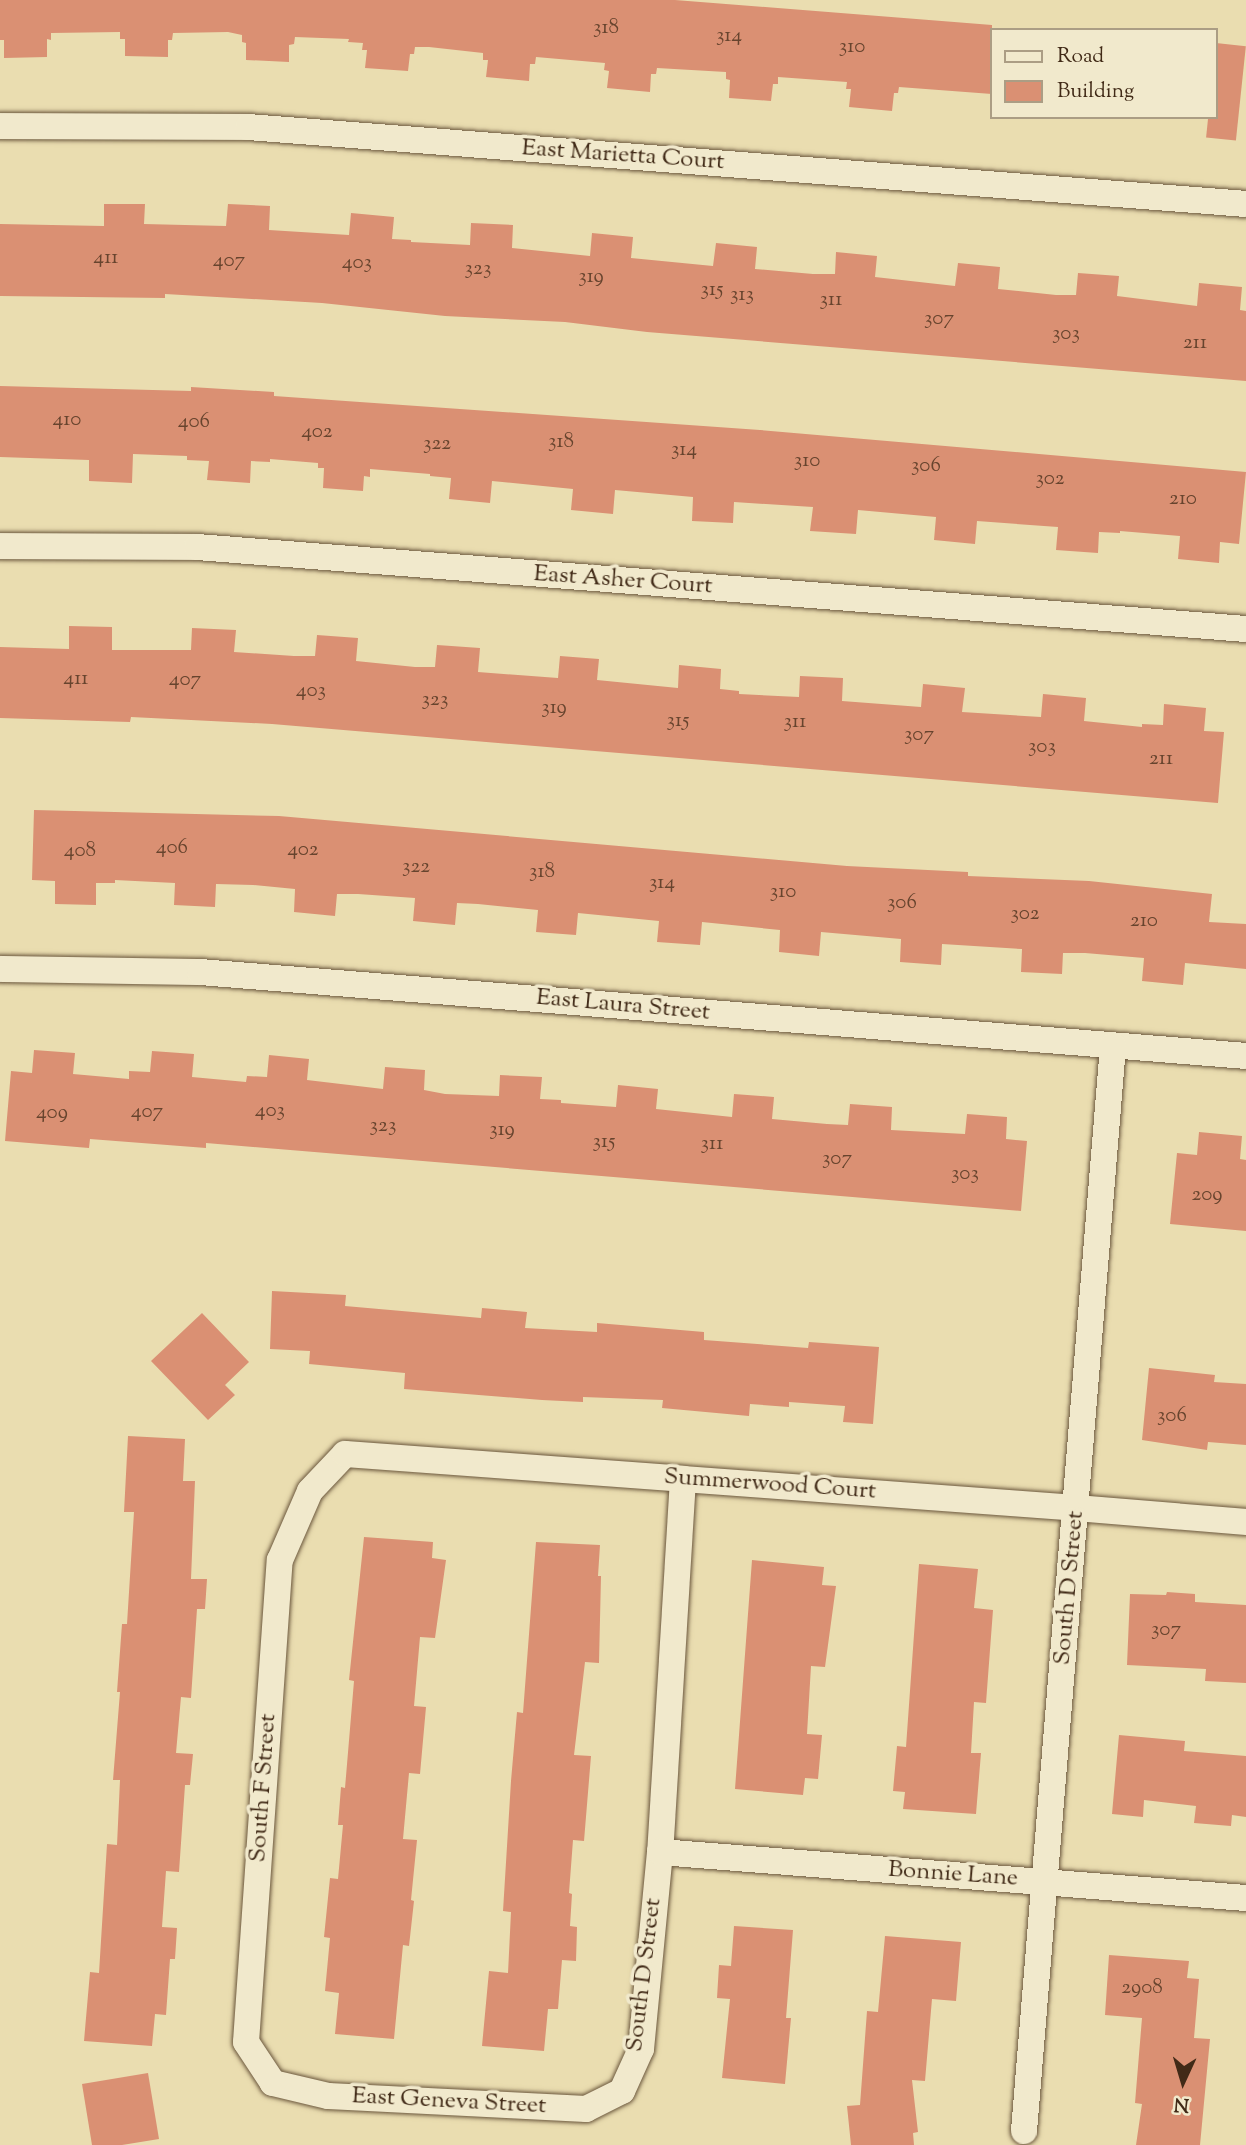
<!DOCTYPE html>
<html>
<head>
<meta charset="utf-8">
<style>
	body { margin:0 }
	#map { position:relative; width:1246px; height:2145px; overflow:hidden; background:#eaddb0; font-family:"Sorts Mill Goudy",serif }
	div>[style] { position:absolute }
	[style*='--x'] { left:calc(var(--x)*1px); top:calc(var(--y)*1px); width:calc(var(--w)*1px); rotate:calc(var(--a)*1deg) }
	.building>* { inset:0; background:#da9073; transform-origin:0 0 }
	.roads { filter:drop-shadow(0 0 2px #6b573d) drop-shadow(0 0 2px #6b573d) }
	.street>* { height:26px; margin:-13px; padding:0 13px; transform-origin:13px; border-radius:13px; background:#f1e9cc }
	span { translate:-50% -50%; white-space:nowrap; text-align:center; line-height:1.15; -webkit-text-stroke:7px #f1e9cc; paint-order:stroke }
	.number-label { font-size:21px; color:#67442e }
	.number-label span { -webkit-text-stroke-width:0 }
	.street-label { font-size:24px; color:#412a17 }
	.legend { position:absolute; left:990px; top:28px; width:228px; height:91px; box-sizing:border-box; background:#f1e9cc; border:2px solid #ab9d84; margin:0; padding:9px 12px; list-style:none; font-size:21px; color:#412a17 }
	.legend li { display:flex; align-items:center; gap:14px; height:35px }
	.legend b { width:35px; border:2px solid #ab9d84 }
	.north { position:absolute; left:1148px; top:2047px; width:70px; height:70px; -webkit-text-stroke:5px #f1e9cc; paint-order:stroke; rotate:184deg; font-size:19px; font-weight:700; line-height:28px; text-align:center; color:#412a17 }
	.north::after { content:''; display:block; margin:auto; width:24px; height:32px; background:#412a17; clip-path:polygon(50% 0,100% 100%,50% 72%,0 100%) }
</style>
</head>
<body>
<div id="map">
	<div class="building">
		<div style="clip-path:polygon(0 0,675px 0,992px 25px,992px 94px,899px 87px,898px 93px,894px 93px,892px 111px,849px 107px,851px 89px,846px 89px,847px 82px,778px 77px,778px 84px,773px 84px,771px 101px,729px 98px,730px 80px,726px 79px,726px 72px,657px 68px,656px 74px,651px 74px,650px 92px,607px 88px,609px 71px,604px 70px,605px 63px,536px 57px,535px 64px,530px 64px,529px 81px,486px 77px,488px 60px,483px 60px,483px 53px,429px 47px,415px 47px,414px 54px,410px 54px,408px 71px,365px 68px,367px 50px,362px 50px,363px 43px,348px 42px,349px 39px,295px 37px,294px 44px,289px 45px,289px 62px,246px 60px,246px 43px,242px 42px,242px 35px,228px 32px,173px 33px,172px 40px,168px 40px,168px 57px,125px 56px,125px 39px,120px 39px,120px 32px,51px 33px,51px 40px,47px 39px,47px 57px,4px 58px,4px 40px,0 40px)"></div>
		<div style="left:1216px;top:43px;width:30px;height:95px;rotate:6deg"></div>
		<div style="clip-path:polygon(104px 204px,145px 204px,144px 224px,226px 226px,228px 204px,270px 206px,269px 230px,349px 235px,351px 213px,394px 217px,392px 239px,411px 240px,411px 242px,470px 245px,471px 223px,513px 225px,512px 248px,590px 256px,592px 233px,633px 237px,631px 258px,713px 266px,716px 243px,757px 247px,755px 269px,813px 274px,835px 274px,836px 252px,877px 256px,875px 277px,955px 286px,958px 263px,1000px 267px,998px 289px,1056px 295px,1076px 295px,1078px 273px,1119px 276px,1117px 296px,1197px 306px,1199px 283px,1242px 287px,1240px 310px,1246px 311px,1246px 381px,647px 332px,565px 322px,445px 316px,322px 303px,165px 294px,165px 298px,0 296px,0 224px,104px 226px)"></div>
		<div style="clip-path:polygon(0 386px,191px 391px,191px 387px,274px 392px,274px 396px,760px 430px,1246px 472px,1239px 544px,1220px 542px,1219px 563px,1178px 559px,1180px 536px,1120px 531px,1120px 533px,1099px 532px,1098px 553px,1056px 550px,1058px 527px,977px 521px,975px 544px,934px 540px,936px 517px,858px 510px,856px 534px,810px 531px,813px 507px,734px 502px,733px 523px,692px 521px,693px 497px,615px 490px,613px 514px,571px 510px,573px 489px,492px 481px,490px 503px,449px 499px,451px 478px,430px 476px,430px 474px,370px 469px,370px 477px,364px 476px,363px 491px,323px 488px,324px 468px,318px 468px,318px 463px,270px 459px,270px 462px,251px 461px,250px 483px,207px 480px,209px 461px,187px 460px,187px 456px,133px 454px,132px 483px,89px 481px,89px 460px,0 457px)"></div>
		<div style="clip-path:polygon(69px 626px,112px 627px,112px 650px,191px 650px,192px 628px,236px 630px,234px 652px,294px 656px,315px 656px,317px 635px,358px 638px,356px 661px,415px 667px,435px 667px,437px 645px,480px 648px,478px 672px,558px 678px,560px 656px,599px 659px,597px 680px,678px 688px,679px 665px,721px 669px,720px 689px,739px 691px,739px 694px,799px 697px,800px 676px,843px 678px,842px 701px,921px 707px,923px 684px,965px 688px,962px 712px,1041px 717px,1043px 694px,1086px 698px,1084px 721px,1142px 727px,1142px 724px,1163px 725px,1164px 704px,1206px 708px,1204px 731px,1224px 732px,1218px 803px,272px 724px,131px 717px,130px 722px,0 718px,0 647px,69px 649px)"></div>
		<div style="clip-path:polygon(34px 810px,279px 816px,847px 866px,968px 872px,968px 876px,1089px 881px,1212px 894px,1209px 922px,1246px 924px,1246px 969px,1185px 963px,1183px 985px,1142px 981px,1144px 958px,1085px 953px,1063px 953px,1062px 974px,1021px 972px,1022px 949px,942px 944px,941px 965px,900px 962px,901px 939px,821px 932px,819px 956px,779px 952px,780px 930px,702px 922px,700px 945px,657px 942px,659px 921px,578px 913px,576px 935px,536px 932px,538px 910px,478px 904px,457px 903px,455px 925px,413px 921px,415px 898px,358px 894px,337px 894px,335px 916px,294px 912px,295px 889px,253px 885px,216px 884px,215px 907px,174px 905px,175px 883px,115px 880px,115px 883px,96px 883px,96px 905px,55px 904px,55px 881px,32px 880px)"></div>
		<div style="clip-path:polygon(34px 1050px,75px 1053px,73px 1074px,129px 1079px,129px 1071px,150px 1072px,152px 1051px,194px 1054px,192px 1077px,246px 1082px,247px 1076px,267px 1077px,269px 1055px,309px 1059px,307px 1080px,383px 1089px,385px 1067px,425px 1070px,424px 1090px,445px 1094px,499px 1096px,500px 1075px,542px 1077px,540px 1099px,561px 1100px,561px 1103px,616px 1107px,618px 1085px,658px 1089px,656px 1109px,732px 1117px,734px 1094px,774px 1097px,772px 1119px,827px 1124px,848px 1125px,850px 1104px,892px 1107px,891px 1130px,965px 1134px,967px 1114px,1007px 1117px,1006px 1139px,1027px 1141px,1021px 1211px,206px 1143px,206px 1148px,90px 1139px,89px 1148px,5px 1141px,11px 1071px,32px 1073px)"></div>
		<div style="clip-path:polygon(1199px 1132px,1242px 1136px,1240px 1159px,1246px 1160px,1246px 1231px,1170px 1224px,1177px 1153px,1197px 1155px)"></div>
		<div style="clip-path:polygon(272px 1291px,346px 1295px,345px 1306px,481px 1318px,482px 1308px,527px 1312px,525px 1328px,597px 1332px,597px 1323px,704px 1332px,704px 1340px,808px 1348px,809px 1342px,879px 1347px,873px 1424px,843px 1422px,845px 1406px,789px 1402px,789px 1407px,750px 1404px,749px 1416px,662px 1408px,663px 1400px,583px 1397px,583px 1402px,542px 1400px,404px 1389px,405px 1373px,309px 1364px,310px 1351px,270px 1349px)"></div>
		<div style="clip-path:polygon(202px 1313px,249px 1362px,225px 1385px,235px 1395px,208px 1420px,151px 1361px)"></div>
		<div style="clip-path:polygon(1149px 1368px,1215px 1375px,1214px 1382px,1246px 1384px,1246px 1445px,1208px 1442px,1207px 1450px,1142px 1440px)"></div>
		<div style="clip-path:polygon(128px 1436px,185px 1439px,183px 1481px,195px 1481px,191px 1579px,207px 1579px,205px 1609px,197px 1609px,191px 1698px,181px 1697px,176px 1753px,193px 1754px,190px 1785px,185px 1785px,179px 1872px,166px 1871px,162px 1927px,177px 1928px,175px 1959px,170px 1959px,166px 2015px,155px 2014px,152px 2046px,84px 2041px,90px 1972px,99px 1973px,107px 1844px,117px 1845px,120px 1780px,113px 1780px,120px 1692px,117px 1692px,122px 1624px,127px 1624px,134px 1512px,124px 1512px)"></div>
		<div style="clip-path:polygon(364px 1537px,433px 1542px,432px 1558px,446px 1560px,435px 1638px,420px 1637px,414px 1706px,426px 1707px,420px 1774px,409px 1773px,403px 1839px,417px 1840px,411px 1900px,414px 1901px,409px 1946px,403px 1945px,394px 2039px,335px 2034px,339px 1993px,325px 1991px,330px 1938px,324px 1937px,330px 1878px,338px 1879px,343px 1825px,338px 1825px,341px 1787px,345px 1788px,354px 1681px,349px 1680px)"></div>
		<div style="clip-path:polygon(536px 1542px,600px 1545px,598px 1576px,601px 1576px,599px 1663px,585px 1662px,574px 1755px,591px 1756px,584px 1841px,573px 1840px,569px 1893px,572px 1894px,570px 1926px,577px 1927px,576px 1961px,562px 1960px,558px 2009px,548px 2009px,544px 2051px,482px 2046px,489px 1971px,508px 1973px,511px 1912px,503px 1911px,511px 1781px,517px 1712px,523px 1713px)"></div>
		<div style="clip-path:polygon(752px 1560px,824px 1567px,822px 1585px,836px 1586px,825px 1667px,811px 1666px,807px 1734px,822px 1735px,818px 1779px,805px 1778px,803px 1795px,735px 1789px)"></div>
		<div style="clip-path:polygon(919px 1564px,978px 1569px,974px 1608px,993px 1610px,986px 1703px,974px 1702px,971px 1753px,981px 1753px,976px 1814px,903px 1809px,905px 1792px,893px 1791px,897px 1746px,906px 1747px)"></div>
		<div style="clip-path:polygon(1167px 1592px,1195px 1594px,1195px 1602px,1246px 1605px,1246px 1683px,1205px 1681px,1206px 1669px,1127px 1665px,1130px 1594px,1166px 1595px)"></div>
		<div style="clip-path:polygon(1119px 1735px,1185px 1741px,1184px 1751px,1246px 1756px,1246px 1817px,1232px 1815px,1231px 1826px,1194px 1823px,1196px 1806px,1144px 1800px,1143px 1817px,1112px 1814px)"></div>
		<div style="clip-path:polygon(734px 1926px,793px 1930px,786px 2018px,791px 2018px,785px 2084px,722px 2078px,730px 1999px,717px 1998px,719px 1965px,731px 1966px)"></div>
		<div style="clip-path:polygon(885px 1936px,961px 1942px,956px 2001px,932px 1999px,925px 2081px,912px 2080px,918px 2132px,913px 2133px,914px 2145px,851px 2145px,847px 2106px,860px 2105px,867px 2011px,878px 2012px)"></div>
		<div style="clip-path:polygon(1109px 1955px,1189px 1961px,1187px 1978px,1199px 1979px,1194px 2038px,1210px 2039px,1200px 2145px,1136px 2145px,1142px 2104px,1135px 2103px,1142px 2018px,1105px 2015px)"></div>
		<div style="clip-path:polygon(148px 2073px,159px 2139px,122px 2145px,92px 2145px,82px 2084px)"></div>
	</div>
	<div class="roads">
		<div class="street">
			<div style="--x:0;--y:126;--w:248;--a:0.2"></div>
			<div style="--x:248;--y:127;--w:1001;--a:4.41"></div>
			<div style="--x:0;--y:546;--w:197;--a:0.3"></div>
			<div style="--x:197;--y:547;--w:1052;--a:4.47"></div>
			<div style="--x:0;--y:969;--w:200;--a:0.9"></div>
			<div style="--x:200;--y:972;--w:1049;--a:4.59"></div>
			<div style="--x:683;--y:1479;--w:374;--a:93.5"></div>
			<div style="--x:660;--y:1852;--w:198;--a:95.5"></div>
			<div style="--x:641;--y:2049;--w:46;--a:114.3"></div>
			<div style="--x:622;--y:2091;--w:40;--a:153.4"></div>
			<div style="--x:586;--y:2109;--w:258;--a:-177.1"></div>
			<div style="--x:328;--y:2096;--w:57;--a:-166.7"></div>
			<div style="--x:273;--y:2083;--w:49;--a:-123.4"></div>
			<div style="--x:246;--y:2042;--w:483;--a:-86"></div>
			<div style="--x:280;--y:1560;--w:75;--a:-66.5"></div>
			<div style="--x:310;--y:1491;--w:51;--a:-46.6"></div>
			<div style="--x:345;--y:1454;--w:339;--a:4.2"></div>
			<div style="--x:683;--y:1479;--w:394;--a:4.2"></div>
			<div style="--x:1076;--y:1508;--w:171;--a:4.7"></div>
			<div style="--x:660;--y:1852;--w:588;--a:4.49"></div>
			<div style="--x:1024;--y:2131;--w:1089;--a:-85.31"></div>
		</div>
	</div>
	<div class="number-label">
		<span style="left:606px;top:28px">318</span>
		<span style="left:729px;top:36px">314</span>
		<span style="left:852px;top:47px">310</span>
		<span style="left:106px;top:258px">411</span>
		<span style="left:229px;top:261px">407</span>
		<span style="left:357px;top:263px">403</span>
		<span style="left:478px;top:269px">323</span>
		<span style="left:591px;top:277px">319</span>
		<span style="left:712px;top:290px">315</span>
		<span style="left:742px;top:295px">313</span>
		<span style="left:831px;top:300px">311</span>
		<span style="left:939px;top:319px">307</span>
		<span style="left:1066px;top:334px">303</span>
		<span style="left:1195px;top:343px">211</span>
		<span style="left:67px;top:420px">410</span>
		<span style="left:194px;top:422px">406</span>
		<span style="left:317px;top:432px">402</span>
		<span style="left:561px;top:442px">318</span>
		<span style="left:437px;top:444px">322</span>
		<span style="left:684px;top:450px">314</span>
		<span style="left:807px;top:461px">310</span>
		<span style="left:926px;top:466px">306</span>
		<span style="left:1050px;top:479px">302</span>
		<span style="left:1183px;top:499px">210</span>
		<span style="left:76px;top:679px">411</span>
		<span style="left:185px;top:680px">407</span>
		<span style="left:311px;top:691px">403</span>
		<span style="left:435px;top:700px">323</span>
		<span style="left:554px;top:708px">319</span>
		<span style="left:678px;top:721px">315</span>
		<span style="left:795px;top:722px">311</span>
		<span style="left:919px;top:735px">307</span>
		<span style="left:1042px;top:747px">303</span>
		<span style="left:1161px;top:759px">211</span>
		<span style="left:172px;top:848px">406</span>
		<span style="left:303px;top:850px">402</span>
		<span style="left:80px;top:851px">408</span>
		<span style="left:416px;top:867px">322</span>
		<span style="left:542px;top:872px">318</span>
		<span style="left:662px;top:883px">314</span>
		<span style="left:783px;top:892px">310</span>
		<span style="left:902px;top:903px">306</span>
		<span style="left:1025px;top:914px">302</span>
		<span style="left:1144px;top:921px">210</span>
		<span style="left:270px;top:1111px">403</span>
		<span style="left:147px;top:1112px">407</span>
		<span style="left:52px;top:1113px">409</span>
		<span style="left:383px;top:1126px">323</span>
		<span style="left:502px;top:1130px">319</span>
		<span style="left:604px;top:1142px">315</span>
		<span style="left:712px;top:1144px">311</span>
		<span style="left:837px;top:1159px">307</span>
		<span style="left:965px;top:1174px">303</span>
		<span style="left:1207px;top:1195px">209</span>
		<span style="left:1172px;top:1416px">306</span>
		<span style="left:1166px;top:1630px">307</span>
		<span style="left:1142px;top:1988px">2908</span>
	</div>
	<div class="street-label">
		<span style="left:623px;top:156px;rotate:4deg">East Marietta Court</span>
		<span style="left:623px;top:581px;rotate:4deg">East Asher Court</span>
		<span style="left:623px;top:1006px;rotate:5deg">East Laura Street</span>
		<span style="left:770px;top:1485px;rotate:4deg">Summerwood Court</span>
		<span style="left:1070px;top:1588px;rotate:-85deg">South D Street</span>
		<span style="left:264px;top:1788px;rotate:-86deg">South F Street</span>
		<span style="left:953px;top:1875px;rotate:4deg">Bonnie Lane</span>
		<span style="left:645px;top:1975px;rotate:-83deg">South D Street</span>
		<span style="left:449px;top:2102px;rotate:3deg">East Geneva Street</span>
	</div>
	<ul class="legend">
	<li><b style="height:9px;background:#f1e9cc"></b>Road</li>
	<li><b style="height:19px;background:#da9073"></b>Building</li>
	</ul>
	<div class="north">N</div>
</div>
</body>
</html>
